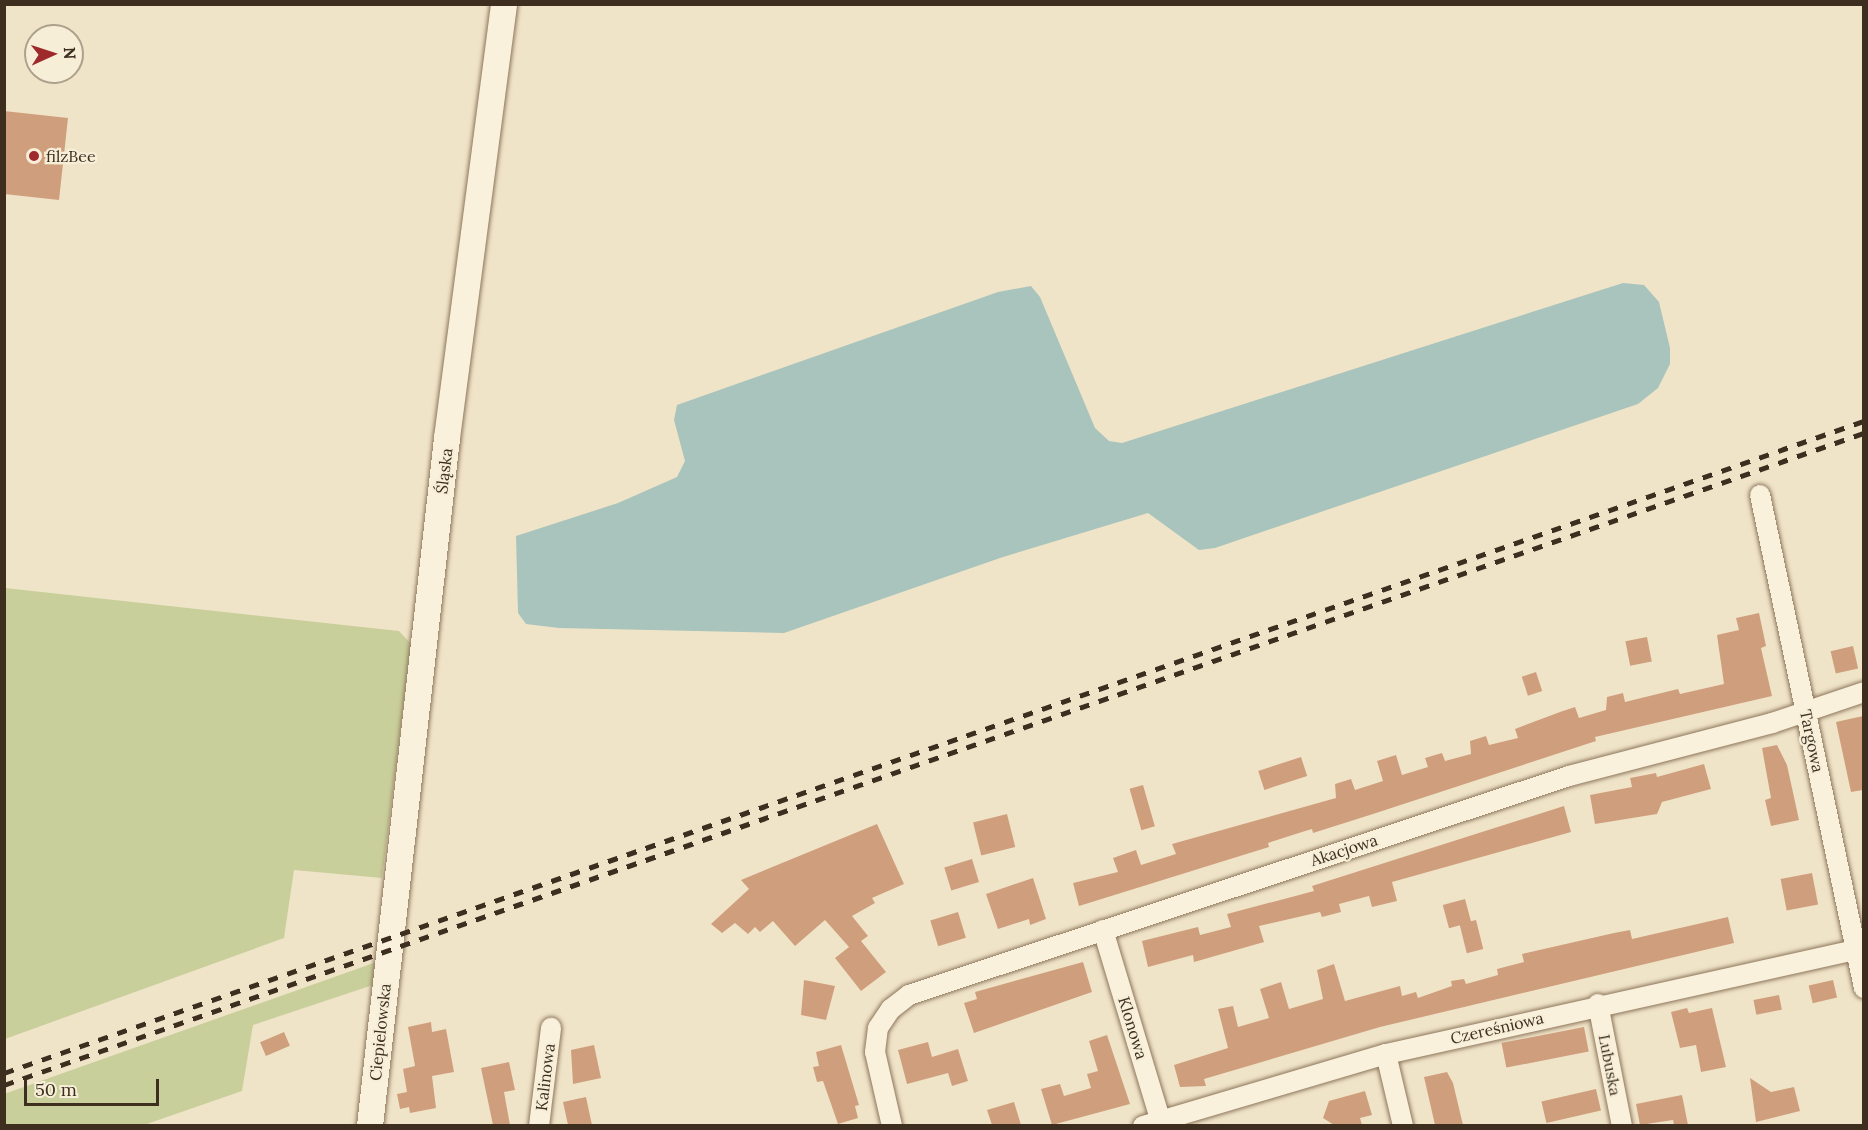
<!DOCTYPE html>
<html>
<head>
<meta charset="utf-8">
<style>
	body { margin:0 }
	#map { position:relative; width:1868px; height:1130px; overflow:hidden; background:#f0e4c8; font-family:Lora,serif }
	div>[style] { position:absolute }
	[style*='--x'] { left:calc(var(--x)*1px); top:calc(var(--y)*1px); width:calc(var(--w)*1px); rotate:calc(var(--a)*1deg) }
	.green>* { inset:0; background:#c9cf9b }
	.water>* { inset:0; background:#a9c4bc }
	.building>* { inset:0; background:#cf9f7d; transform-origin:0 0 }
	.roads { filter:drop-shadow(0 0 2px #8d765c) drop-shadow(0 0 2px #8d765c) }
	.minor>* { height:20px; margin:-10px; padding:0 10px; transform-origin:10px; border-radius:10px; background:#faf1dc }
	.tertiary>* { height:26px; margin:-13px; padding:0 13px; transform-origin:13px; border-radius:13px; background:#faf1dc }
	.rail>* { height:4.5px; margin-top:-2.25px; transform-origin:0; background:repeating-linear-gradient(90deg,#3d2e20 0 10px,transparent 0 20px) }
	.dots>* { width:16px; height:16px; translate:-50% -50%; box-sizing:border-box; border:3px solid #f7eed8; border-radius:50% }
	span { translate:-50% -50%; white-space:nowrap; text-align:center; line-height:1.15; -webkit-text-stroke:4.5px #f7eed8; paint-order:stroke }
	.poi-label { font-size:16px; color:#3d2e20 }
	.left { translate:0 -50%; text-align:left }
	.street-label { font-size:16px; color:#3d2e20 }
	.frame { position:absolute; inset:0; border:6px solid #3d2e20; pointer-events:none }
	.north { position:absolute; left:24px; top:24px; width:60px; height:60px; box-sizing:border-box; background:#f7eed8; border:2px solid #ada18e; border-radius:50%; rotate:87deg; font-size:16px; font-weight:700; line-height:24px; text-align:center; color:#3d2e20 }
	.north::after { content:''; display:block; margin:auto; width:21px; height:27px; background:#9e2a2b; clip-path:polygon(50% 0,100% 100%,50% 72%,0 100%) }
	.scale { position:absolute; left:24px; top:1079px; width:135px; height:27px; box-sizing:border-box; border:3px solid #3d2e20; border-top:0; padding-left:8px; font-size:18px; line-height:21px; white-space:nowrap; color:#3d2e20; -webkit-text-stroke:4px #f7eed8; paint-order:stroke }
</style>
</head>
<body>
<div id="map">
	<div class="green">
		<div style="clip-path:polygon(5px 588px,399px 631px,411px 644px,382px 878px,294px 870px,284px 938px,5px 1039px)"></div>
		<div style="clip-path:polygon(382px 960px,373px 985px,253px 1025px,242px 1091px,144px 1125px,5px 1126px,4px 1094px)"></div>
	</div>
	<div class="water">
		<div style="clip-path:polygon(1623px 283px,1644px 285px,1659px 302px,1670px 348px,1670px 364px,1658px 388px,1638px 404px,1215px 548px,1199px 550px,1148px 513px,1003px 557px,784px 633px,559px 628px,526px 624px,518px 613px,516px 536px,618px 503px,677px 477px,685px 461px,674px 420px,677px 405px,998px 292px,1031px 286px,1040px 297px,1095px 428px,1109px 441px,1122px 443px)"></div>
	</div>
	<div class="building">
		<div style="clip-path:polygon(4px 111px,68px 118px,59px 200px,4px 194px)"></div>
		<div style="clip-path:polygon(1759px 613px,1766px 646px,1761px 648px,1772px 696px,1595px 737px,1596px 741px,1373px 814px,1313px 833px,1312px 829px,1302px 832px,1268px 843px,1269px 847px,1079px 906px,1073px 883px,1118px 872px,1113px 858px,1136px 850px,1141px 865px,1176px 854px,1172px 844px,1336px 798px,1335px 784px,1351px 779px,1355px 790px,1383px 781px,1377px 761px,1396px 755px,1402px 775px,1428px 767px,1425px 758px,1442px 753px,1445px 761px,1471px 754px,1470px 741px,1486px 736px,1489px 745px,1518px 738px,1515px 729px,1560px 712px,1575px 707px,1579px 718px,1606px 710px,1607px 697px,1623px 693px,1625px 702px,1678px 689px,1680px 694px,1724px 684px,1717px 635px,1739px 630px,1736px 618px)"></div>
		<div style="left:1647px;top:637px;width:25px;height:22px;rotate:79deg"></div>
		<div style="left:1853px;top:646px;width:23px;height:23px;rotate:77deg"></div>
		<div style="left:1536px;top:672px;width:20px;height:15px;rotate:72deg"></div>
		<div style="clip-path:polygon(1863px 716px,1863px 790px,1851px 792px,1836px 722px)"></div>
		<div style="clip-path:polygon(1777px 745px,1787px 765px,1799px 820px,1771px 826px,1765px 800px,1771px 798px,1762px 748px)"></div>
		<div style="left:1301px;top:757px;width:20px;height:45px;rotate:72deg"></div>
		<div style="clip-path:polygon(1704px 764px,1711px 789px,1662px 802px,1657px 814px,1595px 824px,1590px 795px,1632px 787px,1630px 778px,1656px 773px,1657px 777px)"></div>
		<div style="left:1143px;top:785px;width:43px;height:14px;rotate:74deg"></div>
		<div style="clip-path:polygon(1564px 806px,1571px 832px,1392px 882px,1397px 901px,1372px 907px,1369px 896px,1339px 904px,1341px 912px,1322px 917px,1320px 912px,1259px 926px,1264px 942px,1194px 962px,1193px 955px,1148px 967px,1142px 941px,1198px 927px,1200px 935px,1231px 927px,1227px 914px,1314px 891px,1312px 886px)"></div>
		<div style="left:1007px;top:814px;width:34px;height:35px;rotate:76deg"></div>
		<div style="clip-path:polygon(877px 824px,904px 884px,872px 898px,875px 903px,852px 916px,868px 936px,861px 941px,886px 972px,861px 991px,835px 958px,849px 947px,825px 920px,795px 946px,773px 921px,760px 932px,755px 927px,748px 934px,735px 923px,722px 933px,711px 924px,749px 889px,741px 880px)"></div>
		<div style="left:972px;top:859px;width:24px;height:29px;rotate:73deg"></div>
		<div style="left:1812px;top:873px;width:32px;height:32px;rotate:79deg"></div>
		<div style="clip-path:polygon(1033px 878px,1046px 919px,1030px 925px,1029px 919px,998px 929px,986px 894px)"></div>
		<div style="left:1465px;top:899px;width:24px;height:23px;rotate:75deg"></div>
		<div style="left:958px;top:912px;width:27px;height:29px;rotate:73deg"></div>
		<div style="clip-path:polygon(1728px 917px,1734px 943px,1380px 1027px,1204px 1079px,1206px 1086px,1180px 1087px,1174px 1065px,1228px 1048px,1218px 1009px,1233px 1006px,1238px 1027px,1269px 1018px,1260px 989px,1281px 982px,1289px 1009px,1323px 999px,1317px 970px,1334px 964px,1345px 1001px,1400px 986px,1402px 996px,1416px 992px,1418px 998px,1452px 986px,1451px 981px,1464px 979px,1466px 984px,1498px 975px,1497px 969px,1524px 962px,1522px 954px,1614px 933px,1630px 930px,1632px 939px)"></div>
		<div style="left:1476px;top:920px;width:30px;height:17px;rotate:76deg"></div>
		<div style="clip-path:polygon(1083px 962px,1092px 992px,974px 1033px,964px 1003px,977px 999px,975px 992px)"></div>
		<div style="clip-path:polygon(804px 980px,835px 986px,826px 1020px,801px 1015px)"></div>
		<div style="left:1833px;top:980px;width:18px;height:25px;rotate:77deg"></div>
		<div style="left:1779px;top:995px;width:15px;height:26px;rotate:79deg"></div>
		<div style="clip-path:polygon(1687px 1008px,1689px 1013px,1712px 1008px,1726px 1067px,1701px 1072px,1696px 1045px,1680px 1048px,1671px 1012px)"></div>
		<div style="clip-path:polygon(431px 1022px,432px 1032px,446px 1029px,454px 1072px,432px 1076px,436px 1108px,410px 1113px,409px 1107px,400px 1109px,397px 1094px,407px 1092px,403px 1069px,415px 1066px,408px 1027px)"></div>
		<div style="left:1584px;top:1027px;width:25px;height:84px;rotate:79deg"></div>
		<div style="left:284px;top:1032px;width:15px;height:26px;rotate:67deg"></div>
		<div style="clip-path:polygon(1107px 1035px,1130px 1104px,1052px 1125px,1041px 1089px,1060px 1084px,1064px 1096px,1091px 1088px,1087px 1074px,1098px 1071px,1089px 1041px)"></div>
		<div style="clip-path:polygon(928px 1042px,932px 1057px,958px 1049px,968px 1081px,952px 1086px,948px 1073px,907px 1084px,898px 1050px)"></div>
		<div style="clip-path:polygon(594px 1045px,601px 1078px,573px 1084px,571px 1050px)"></div>
		<div style="clip-path:polygon(841px 1045px,859px 1105px,855px 1106px,858px 1118px,838px 1124px,823px 1081px,817px 1082px,813px 1067px,819px 1066px,816px 1052px)"></div>
		<div style="clip-path:polygon(509px 1062px,515px 1090px,504px 1092px,510px 1125px,493px 1125px,481px 1068px)"></div>
		<div style="clip-path:polygon(1447px 1072px,1453px 1083px,1463px 1125px,1435px 1125px,1424px 1077px)"></div>
		<div style="clip-path:polygon(1750px 1078px,1771px 1092px,1794px 1087px,1800px 1111px,1756px 1122px)"></div>
		<div style="left:1596px;top:1089px;width:22px;height:56px;rotate:77deg"></div>
		<div style="clip-path:polygon(1365px 1091px,1372px 1115px,1360px 1118px,1362px 1125px,1334px 1125px,1323px 1118px,1329px 1101px)"></div>
		<div style="clip-path:polygon(1682px 1095px,1688px 1125px,1674px 1125px,1673px 1120px,1640px 1125px,1636px 1104px)"></div>
		<div style="clip-path:polygon(586px 1097px,592px 1125px,568px 1125px,563px 1102px)"></div>
		<div style="clip-path:polygon(1014px 1102px,1021px 1125px,992px 1125px,987px 1110px)"></div>
	</div>
	<div class="roads">
		<div class="minor">
			<div style="--x:1760;--y:495;--w:504;--a:78.09"></div>
			<div style="--x:1103;--y:930;--w:205;--a:73.2"></div>
			<div style="--x:1598;--y:1004;--w:124;--a:78.9"></div>
			<div style="--x:1386;--y:1054;--w:74;--a:76.7"></div>
			<div style="--x:539;--y:1126;--w:99;--a:-83"></div>
			<div style="--x:892;--y:1126;--w:76;--a:-102.9"></div>
			<div style="--x:875;--y:1052;--w:24;--a:-83"></div>
			<div style="--x:878;--y:1028;--w:23;--a:-56"></div>
			<div style="--x:891;--y:1009;--w:23;--a:-38"></div>
			<div style="--x:909;--y:995;--w:695;--a:-18.36"></div>
			<div style="--x:1569;--y:776;--w:210;--a:-14.6"></div>
			<div style="--x:1772;--y:723;--w:97;--a:-18.6"></div>
			<div style="--x:1143;--y:1126;--w:253;--a:-16.5"></div>
			<div style="--x:1386;--y:1054;--w:490;--a:-12.5"></div>
		</div>
		<div class="tertiary">
			<div style="--x:370;--y:1126;--w:692;--a:-83.61"></div>
			<div style="--x:447;--y:438;--w:438;--a:-82.5"></div>
		</div>
	</div>
	<div class="rail">
		<div style="--x:4;--y:1073;--w:1971;--a:-19.32"></div>
		<div style="--x:4;--y:1085;--w:1971;--a:-19.32"></div>
	</div>
	<div class="dots">
		<div style="left:34px;top:156px;background:#9e2a2b"></div>
	</div>
	<div class="poi-label">
		<span class="left" style="left:46px;top:156px">filzBee</span>
	</div>
	<div class="street-label">
		<span style="left:444px;top:471px;rotate:-83deg">Śląska</span>
		<span style="left:1812px;top:741px;rotate:78deg">Targowa</span>
		<span style="left:1344px;top:850px;rotate:-18deg">Akacjowa</span>
		<span style="left:1133px;top:1028px;rotate:73deg">Klonowa</span>
		<span style="left:1497px;top:1028px;rotate:-13deg">Czereśniowa</span>
		<span style="left:380px;top:1032px;rotate:-84deg">Ciepielowska</span>
		<span style="left:1610px;top:1065px;rotate:79deg">Lubuska</span>
		<span style="left:545px;top:1077px;rotate:-83deg">Kalinowa</span>
	</div>
	<div class="frame"></div>
	<div class="north">N</div>
	<div class="scale">50 m</div>
</div>
</body>
</html>
